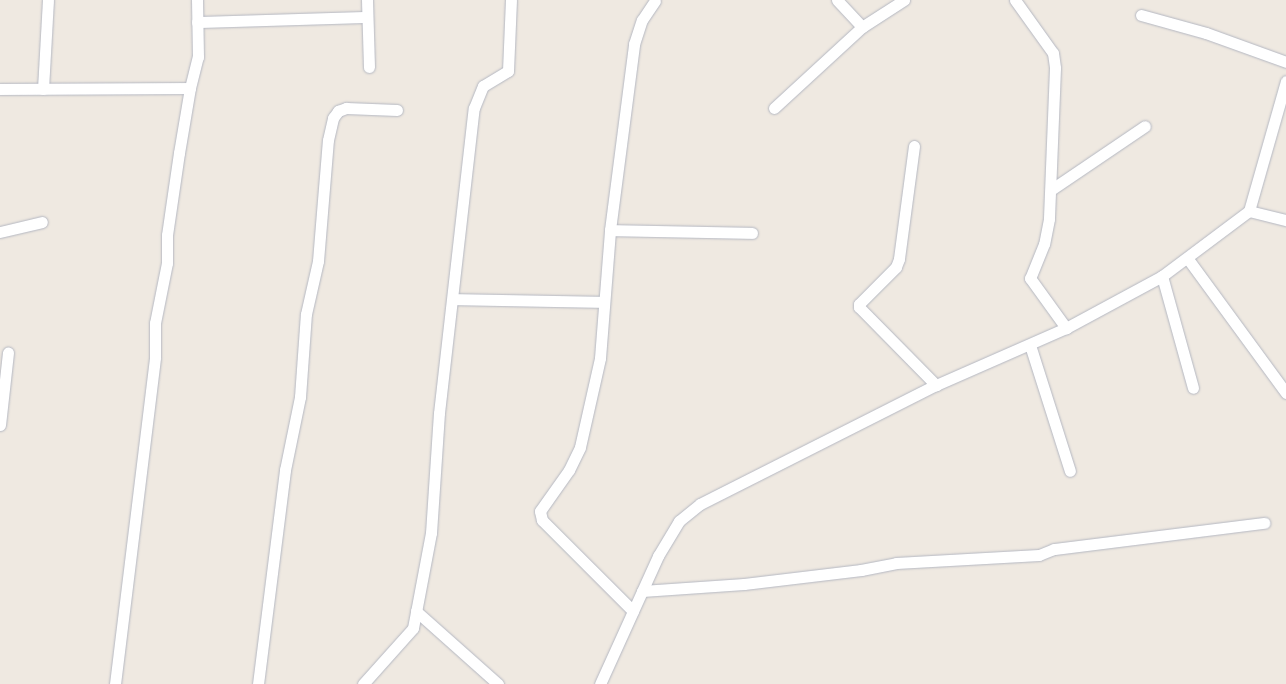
<!DOCTYPE html>
<html>
<head>
<meta charset="utf-8">
<style>
	body { margin:0 }
	#map { position:relative; width:1286px; height:684px; overflow:hidden; background:#efe9e1; font-family:Cabin,sans-serif }
	div>[style] { position:absolute }
	[style*='--x'] { left:calc(var(--x)*1px); top:calc(var(--y)*1px); width:calc(var(--w)*1px); rotate:calc(var(--a)*1deg) }
	.roads { filter:drop-shadow(0 0 1px #b4b7c1) drop-shadow(0 0 1px #b4b7c1) }
	.minor>* { height:11px; margin:-5.5px; padding:0 5.5px; transform-origin:5.5px; border-radius:5.5px; background:#fff }
	span { translate:-50% -50%; white-space:nowrap; text-align:center; line-height:1.15; -webkit-text-stroke:3px #fff; paint-order:stroke }
</style>
</head>
<body>
<div id="map">
	<div class="roads">
		<div class="minor">
			<div style="--x:367;--y:0;--w:67;--a:88.3"></div>
			<div style="--x:837;--y:0;--w:37;--a:47"></div>
			<div style="--x:1015;--y:0;--w:65;--a:54.4"></div>
			<div style="--x:1053;--y:53;--w:15;--a:82"></div>
			<div style="--x:1055;--y:68;--w:151;--a:92.3"></div>
			<div style="--x:1049;--y:219;--w:25;--a:101"></div>
			<div style="--x:1044;--y:244;--w:37;--a:112"></div>
			<div style="--x:1030;--y:278;--w:62;--a:54.2"></div>
			<div style="--x:1141;--y:15;--w:67;--a:15.5"></div>
			<div style="--x:1206;--y:33;--w:85;--a:19.9"></div>
			<div style="--x:197;--y:22;--w:170;--a:-1.7"></div>
			<div style="--x:0;--y:89;--w:190;--a:-0.3"></div>
			<div style="--x:43;--y:89;--w:89;--a:-86.8"></div>
			<div style="--x:774;--y:108;--w:120;--a:-42.6"></div>
			<div style="--x:862;--y:27;--w:50;--a:-32.7"></div>
			<div style="--x:914;--y:146;--w:114;--a:97.6"></div>
			<div style="--x:899;--y:259;--w:9;--a:111"></div>
			<div style="--x:896;--y:267;--w:52;--a:135"></div>
			<div style="--x:859;--y:304;--w:3;--a:90"></div>
			<div style="--x:859;--y:307;--w:110;--a:45.4"></div>
			<div style="--x:1052;--y:189;--w:112;--a:-34.1"></div>
			<div style="--x:1249;--y:211;--w:38;--a:14"></div>
			<div style="--x:610;--y:230;--w:142;--a:1.2"></div>
			<div style="--x:0;--y:232;--w:43;--a:-13.4"></div>
			<div style="--x:1188;--y:259;--w:166;--a:53.8"></div>
			<div style="--x:1162;--y:276;--w:116;--a:74.5"></div>
			<div style="--x:453;--y:299;--w:150;--a:1.1"></div>
			<div style="--x:1030;--y:345;--w:132;--a:72.4"></div>
			<div style="--x:0;--y:425;--w:73;--a:-83.7"></div>
			<div style="--x:642;--y:591;--w:102;--a:-3.9"></div>
			<div style="--x:744;--y:584;--w:118;--a:-6.8"></div>
			<div style="--x:861;--y:570;--w:36;--a:-11"></div>
			<div style="--x:896;--y:563;--w:143;--a:-3.2"></div>
			<div style="--x:1039;--y:555;--w:16;--a:-22"></div>
			<div style="--x:1054;--y:549;--w:212;--a:-7.1"></div>
			<div style="--x:416;--y:611;--w:110;--a:41.7"></div>
			<div style="--x:633;--y:611;--w:129;--a:-135"></div>
			<div style="--x:542;--y:520;--w:9;--a:-103"></div>
			<div style="--x:540;--y:511;--w:50;--a:-54.7"></div>
			<div style="--x:569;--y:470;--w:25;--a:-64"></div>
			<div style="--x:580;--y:447;--w:91;--a:-77.3"></div>
			<div style="--x:600;--y:358;--w:128;--a:-85.5"></div>
			<div style="--x:610;--y:230;--w:188;--a:-82.6"></div>
			<div style="--x:634;--y:44;--w:25;--a:-72"></div>
			<div style="--x:642;--y:20;--w:23;--a:-56"></div>
			<div style="--x:115;--y:684;--w:329;--a:-83"></div>
			<div style="--x:155;--y:357;--w:34;--a:-90"></div>
			<div style="--x:155;--y:323;--w:61;--a:-78.7"></div>
			<div style="--x:167;--y:263;--w:28;--a:-90"></div>
			<div style="--x:167;--y:235;--w:83;--a:-81.7"></div>
			<div style="--x:179;--y:153;--w:66;--a:-80.4"></div>
			<div style="--x:190;--y:88;--w:32;--a:-76"></div>
			<div style="--x:198;--y:57;--w:57;--a:-91"></div>
			<div style="--x:258;--y:684;--w:216;--a:-82.8"></div>
			<div style="--x:285;--y:470;--w:75;--a:-78.4"></div>
			<div style="--x:300;--y:397;--w:83;--a:-85.9"></div>
			<div style="--x:306;--y:314;--w:54;--a:-77.2"></div>
			<div style="--x:318;--y:261;--w:121;--a:-85.3"></div>
			<div style="--x:328;--y:140;--w:23;--a:-77"></div>
			<div style="--x:333;--y:118;--w:9;--a:-54"></div>
			<div style="--x:338;--y:111;--w:9;--a:-21"></div>
			<div style="--x:346;--y:108;--w:51;--a:2.2"></div>
			<div style="--x:363;--y:684;--w:75;--a:-48.2"></div>
			<div style="--x:413;--y:628;--w:97;--a:-79.3"></div>
			<div style="--x:431;--y:533;--w:120;--a:-86.2"></div>
			<div style="--x:439;--y:413;--w:307;--a:-83.5"></div>
			<div style="--x:474;--y:108;--w:24;--a:-68"></div>
			<div style="--x:483;--y:86;--w:29;--a:-31"></div>
			<div style="--x:508;--y:71;--w:71;--a:-87.6"></div>
			<div style="--x:600;--y:684;--w:141;--a:-65.6"></div>
			<div style="--x:658;--y:556;--w:41;--a:-59"></div>
			<div style="--x:679;--y:521;--w:27;--a:-39"></div>
			<div style="--x:700;--y:504;--w:264;--a:-26.8"></div>
			<div style="--x:936;--y:385;--w:142;--a:-23.7"></div>
			<div style="--x:1066;--y:328;--w:109;--a:-28.4"></div>
			<div style="--x:1162;--y:276;--w:109;--a:-36.8"></div>
			<div style="--x:1249;--y:211;--w:135;--a:-74.1"></div>
		</div>
	</div>
</div>
</body>
</html>
